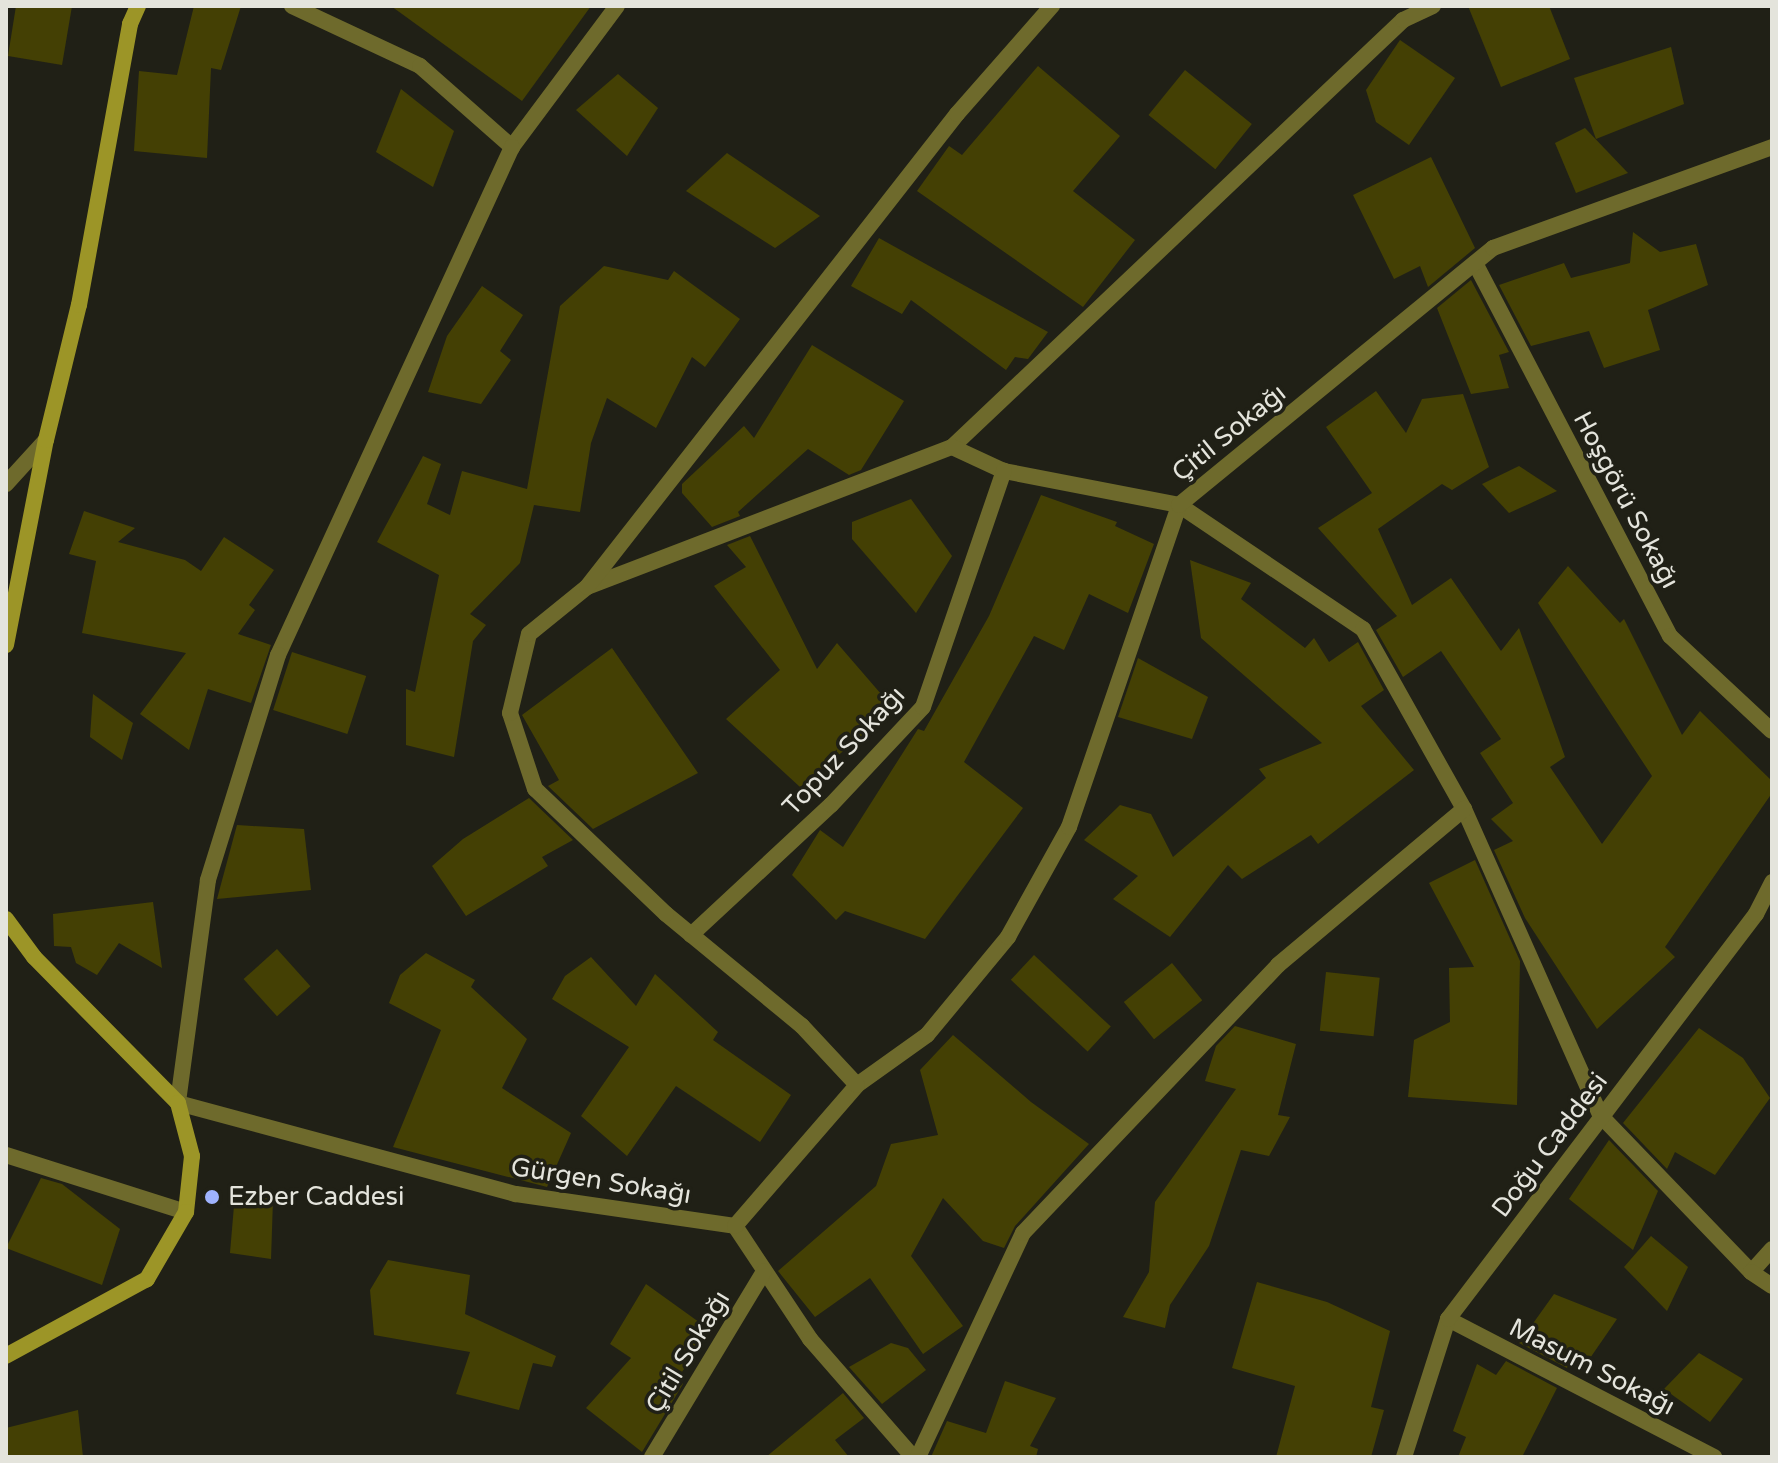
<!DOCTYPE html>
<html>
<head>
<meta charset="utf-8">
<style>
	body { margin:0 }
	#map { position:relative; width:1778px; height:1463px; overflow:hidden; background:#202016; font-family:"Varela Round",sans-serif }
	div>[style] { position:absolute }
	[style*='--x'] { left:calc(var(--x)*1px); top:calc(var(--y)*1px); width:calc(var(--w)*1px); rotate:calc(var(--a)*1deg) }
	.building>* { inset:0; background:#444004; transform-origin:0 0 }
	.street>* { height:16px; margin:-8px; padding:0 8px; transform-origin:8px; border-radius:8px; background:#6e6a2c }
	.secondary>* { height:16px; margin:-8px; padding:0 8px; transform-origin:8px; border-radius:8px; background:#9c9527 }
	.dots>* { width:22px; height:22px; translate:-50% -50%; box-sizing:border-box; border:4px solid #202016; border-radius:50% }
	span { translate:-50% -50%; white-space:nowrap; text-align:center; line-height:1.15; -webkit-text-stroke:7px #202016; paint-order:stroke }
	.street-label { font-size:26px; color:#e4e4dc }
	.poi-label { font-size:26px; color:#e4e4dc }
	.left { translate:0 -50%; text-align:left }
	.frame { position:absolute; inset:0; border:8px solid #e4e4dc; pointer-events:none }
</style>
</head>
<body>
<div id="map">
	<div class="building">
		<div style="clip-path:polygon(16px 6px,72px 6px,62px 65px,8px 56px)"></div>
		<div style="clip-path:polygon(194px 6px,241px 6px,221px 70px,211px 68px,207px 158px,134px 151px,139px 71px,177px 75px)"></div>
		<div style="clip-path:polygon(391px 6px,591px 6px,522px 101px)"></div>
		<div style="clip-path:polygon(1468px 6px,1549px 6px,1570px 59px,1501px 87px)"></div>
		<div style="clip-path:polygon(1400px 40px,1455px 78px,1409px 145px,1376px 122px,1366px 90px)"></div>
		<div style="clip-path:polygon(1671px 47px,1684px 104px,1596px 139px,1574px 78px)"></div>
		<div style="clip-path:polygon(1038px 66px,1120px 136px,1073px 191px,1135px 240px,1083px 307px,917px 191px,949px 146px,962px 155px)"></div>
		<div style="left:1185px;top:70px;width:86px;height:58px;rotate:39deg"></div>
		<div style="clip-path:polygon(618px 74px,658px 108px,627px 156px,576px 110px)"></div>
		<div style="clip-path:polygon(401px 89px,454px 131px,433px 187px,376px 152px)"></div>
		<div style="clip-path:polygon(1585px 128px,1628px 173px,1576px 193px,1555px 143px)"></div>
		<div style="clip-path:polygon(727px 153px,820px 216px,775px 248px,686px 191px)"></div>
		<div style="clip-path:polygon(1431px 157px,1475px 248px,1428px 287px,1420px 266px,1394px 279px,1353px 195px)"></div>
		<div style="clip-path:polygon(1633px 232px,1660px 252px,1696px 244px,1708px 285px,1648px 310px,1660px 350px,1604px 368px,1589px 331px,1531px 346px,1499px 285px,1564px 263px,1571px 278px,1630px 263px)"></div>
		<div style="clip-path:polygon(879px 238px,1048px 332px,1028px 359px,1015px 357px,1006px 370px,911px 300px,902px 314px,851px 286px)"></div>
		<div style="clip-path:polygon(604px 266px,668px 280px,674px 271px,740px 319px,705px 367px,692px 357px,656px 428px,607px 398px,591px 443px,580px 512px,534px 505px,520px 563px,470px 614px,486px 625px,473px 641px,454px 757px,406px 745px,406px 689px,415px 692px,439px 575px,377px 542px,423px 456px,441px 464px,427px 504px,450px 515px,462px 471px,527px 489px,560px 306px)"></div>
		<div style="clip-path:polygon(1471px 280px,1509px 352px,1499px 355px,1509px 388px,1471px 394px,1437px 308px)"></div>
		<div style="clip-path:polygon(482px 286px,523px 315px,500px 351px,511px 360px,481px 404px,428px 392px,447px 336px)"></div>
		<div style="clip-path:polygon(812px 345px,904px 401px,861px 470px,849px 475px,808px 449px,738px 512px,740px 516px,712px 527px,682px 493px,682px 484px,744px 426px,754px 438px)"></div>
		<div style="clip-path:polygon(1376px 391px,1406px 433px,1422px 399px,1463px 394px,1489px 467px,1452px 490px,1442px 484px,1378px 529px,1412px 605px,1451px 578px,1501px 651px,1519px 628px,1565px 757px,1550px 767px,1602px 844px,1652px 776px,1538px 603px,1568px 566px,1620px 623px,1624px 619px,1682px 735px,1700px 711px,1772px 781px,1772px 793px,1665px 947px,1675px 957px,1597px 1029px,1525px 918px,1494px 850px,1513px 841px,1491px 819px,1513px 803px,1480px 753px,1501px 739px,1441px 651px,1403px 677px,1376px 630px,1397px 616px,1318px 528px,1372px 493px,1326px 427px)"></div>
		<div style="clip-path:polygon(1519px 466px,1557px 491px,1509px 513px,1482px 484px)"></div>
		<div style="clip-path:polygon(1041px 495px,1117px 522px,1115px 526px,1154px 544px,1128px 613px,1089px 594px,1064px 650px,1034px 636px,964px 762px,1023px 808px,925px 939px,845px 911px,836px 920px,792px 875px,820px 830px,843px 847px,918px 729px,924px 731px,989px 616px)"></div>
		<div style="clip-path:polygon(911px 499px,952px 556px,916px 613px,852px 539px,852px 522px)"></div>
		<div style="clip-path:polygon(84px 511px,135px 528px,118px 542px,185px 560px,201px 571px,224px 537px,274px 570px,249px 605px,255px 610px,238px 634px,271px 645px,251px 703px,208px 689px,189px 750px,140px 714px,186px 653px,82px 633px,96px 561px,69px 554px)"></div>
		<div style="clip-path:polygon(750px 536px,817px 669px,837px 643px,894px 709px,800px 787px,726px 719px,780px 670px,714px 586px,746px 567px,727px 545px)"></div>
		<div style="clip-path:polygon(1190px 560px,1251px 583px,1241px 599px,1305px 648px,1314px 638px,1329px 662px,1358px 642px,1384px 690px,1361px 706px,1414px 770px,1318px 844px,1311px 835px,1242px 879px,1228px 865px,1170px 937px,1113px 899px,1138px 876px,1084px 840px,1120px 805px,1151px 814px,1173px 857px,1266px 778px,1259px 769px,1322px 743px,1201px 638px)"></div>
		<div style="clip-path:polygon(612px 648px,698px 773px,593px 829px,548px 786px,559px 780px,522px 715px)"></div>
		<div style="left:292px;top:652px;width:78px;height:61px;rotate:18deg"></div>
		<div style="clip-path:polygon(1138px 658px,1208px 697px,1192px 739px,1118px 717px)"></div>
		<div style="clip-path:polygon(93px 694px,133px 723px,122px 760px,90px 737px)"></div>
		<div style="clip-path:polygon(529px 798px,573px 840px,542px 857px,548px 866px,466px 916px,432px 866px,463px 839px)"></div>
		<div style="clip-path:polygon(237px 825px,304px 829px,311px 890px,217px 899px)"></div>
		<div style="clip-path:polygon(1475px 860px,1520px 961px,1517px 1105px,1408px 1097px,1414px 1040px,1450px 1022px,1449px 968px,1474px 967px,1429px 883px)"></div>
		<div style="clip-path:polygon(153px 902px,162px 968px,119px 943px,97px 975px,76px 963px,71px 947px,54px 946px,53px 914px)"></div>
		<div style="left:277px;top:949px;width:50px;height:45px;rotate:48deg"></div>
		<div style="clip-path:polygon(426px 953px,475px 980px,471px 987px,527px 1039px,502px 1088px,571px 1133px,547px 1187px,393px 1147px,441px 1030px,389px 1003px,400px 975px)"></div>
		<div style="left:1034px;top:955px;width:105px;height:34px;rotate:43deg"></div>
		<div style="clip-path:polygon(591px 957px,636px 1006px,655px 974px,718px 1032px,713px 1040px,791px 1095px,760px 1142px,676px 1086px,627px 1156px,581px 1116px,629px 1047px,552px 999px,565px 976px)"></div>
		<div style="left:1172px;top:963px;width:48px;height:62px;rotate:51deg"></div>
		<div style="left:1326px;top:972px;width:54px;height:59px;rotate:6deg"></div>
		<div style="clip-path:polygon(1235px 1026px,1296px 1044px,1278px 1115px,1290px 1117px,1269px 1156px,1241px 1150px,1209px 1246px,1170px 1305px,1165px 1328px,1123px 1317px,1149px 1272px,1155px 1202px,1236px 1089px,1205px 1081px,1216px 1046px)"></div>
		<div style="clip-path:polygon(1699px 1028px,1743px 1058px,1770px 1098px,1715px 1175px,1675px 1152px,1667px 1169px,1623px 1123px)"></div>
		<div style="clip-path:polygon(953px 1035px,1031px 1102px,1089px 1144px,1015px 1226px,1004px 1248px,983px 1241px,943px 1198px,911px 1256px,963px 1326px,923px 1354px,870px 1278px,815px 1317px,778px 1271px,876px 1186px,891px 1144px,938px 1135px,920px 1070px)"></div>
		<div style="clip-path:polygon(1609px 1140px,1658px 1191px,1633px 1250px,1569px 1199px)"></div>
		<div style="clip-path:polygon(41px 1178px,62px 1184px,120px 1229px,102px 1285px,6px 1248px)"></div>
		<div style="clip-path:polygon(235px 1194px,273px 1199px,271px 1259px,230px 1253px)"></div>
		<div style="clip-path:polygon(1651px 1236px,1688px 1267px,1667px 1311px,1624px 1267px)"></div>
		<div style="clip-path:polygon(388px 1260px,470px 1275px,465px 1314px,556px 1356px,552px 1367px,533px 1363px,519px 1410px,456px 1394px,470px 1352px,374px 1335px,370px 1290px)"></div>
		<div style="clip-path:polygon(1257px 1282px,1327px 1302px,1390px 1331px,1371px 1407px,1384px 1410px,1371px 1457px,1276px 1457px,1295px 1386px,1232px 1368px)"></div>
		<div style="clip-path:polygon(646px 1284px,710px 1330px,678px 1378px,683px 1384px,642px 1452px,586px 1408px,631px 1358px,610px 1344px)"></div>
		<div style="clip-path:polygon(1554px 1294px,1617px 1319px,1586px 1364px,1572px 1359px,1567px 1368px,1519px 1343px)"></div>
		<div style="clip-path:polygon(891px 1343px,908px 1348px,926px 1370px,882px 1404px,849px 1367px)"></div>
		<div style="clip-path:polygon(1699px 1353px,1743px 1379px,1710px 1422px,1664px 1389px)"></div>
		<div style="clip-path:polygon(1506px 1361px,1557px 1388px,1522px 1457px,1458px 1457px,1466px 1437px,1453px 1431px,1477px 1364px,1496px 1375px)"></div>
		<div style="clip-path:polygon(1005px 1381px,1056px 1398px,1030px 1446px,1038px 1449px,1036px 1457px,931px 1457px,947px 1421px,986px 1433px)"></div>
		<div style="clip-path:polygon(843px 1393px,864px 1418px,835px 1440px,849px 1457px,766px 1457px)"></div>
		<div style="clip-path:polygon(78px 1410px,83px 1457px,6px 1457px,6px 1428px)"></div>
	</div>
	<div class="street">
		<div style="--x:292;--y:6;--w:141;--a:25.1"></div>
		<div style="--x:420;--y:66;--w:123;--a:41.4"></div>
		<div style="--x:617;--y:6;--w:176;--a:126.7"></div>
		<div style="--x:512;--y:147;--w:559;--a:114.73"></div>
		<div style="--x:278;--y:655;--w:236;--a:107.3"></div>
		<div style="--x:208;--y:880;--w:225;--a:97.7"></div>
		<div style="--x:178;--y:1103;--w:350;--a:15.1"></div>
		<div style="--x:516;--y:1194;--w:221;--a:8.3"></div>
		<div style="--x:735;--y:1226;--w:136;--a:56.4"></div>
		<div style="--x:810;--y:1339;--w:157;--a:48.9"></div>
		<div style="--x:1475;--y:263;--w:421;--a:62.4"></div>
		<div style="--x:1670;--y:636;--w:139;--a:43"></div>
		<div style="--x:952;--y:447;--w:621;--a:-43.43"></div>
		<div style="--x:1403;--y:20;--w:33;--a:-25"></div>
		<div style="--x:6;--y:484;--w:59;--a:-47.7"></div>
		<div style="--x:587;--y:587;--w:391;--a:-21"></div>
		<div style="--x:952;--y:447;--w:57;--a:24.8"></div>
		<div style="--x:1004;--y:471;--w:178;--a:11"></div>
		<div style="--x:1179;--y:505;--w:222;--a:34"></div>
		<div style="--x:1363;--y:629;--w:206;--a:60.7"></div>
		<div style="--x:1464;--y:809;--w:336;--a:66"></div>
		<div style="--x:1601;--y:1116;--w:216;--a:46.1"></div>
		<div style="--x:691;--y:935;--w:191;--a:-42.9"></div>
		<div style="--x:831;--y:805;--w:134;--a:-46.8"></div>
		<div style="--x:923;--y:707;--w:250;--a:-71.1"></div>
		<div style="--x:857;--y:1085;--w:86;--a:-35.5"></div>
		<div style="--x:927;--y:1035;--w:127;--a:-50.4"></div>
		<div style="--x:1008;--y:937;--w:126;--a:-61"></div>
		<div style="--x:1069;--y:827;--w:340;--a:-71.1"></div>
		<div style="--x:1179;--y:505;--w:406;--a:-39.3"></div>
		<div style="--x:1493;--y:248;--w:297;--a:-19.9"></div>
		<div style="--x:6;--y:1155;--w:189;--a:17.6"></div>
		<div style="--x:735;--y:1226;--w:186;--a:-49.1"></div>
		<div style="--x:857;--y:1085;--w:81;--a:-133"></div>
		<div style="--x:802;--y:1026;--w:176;--a:-140.5"></div>
		<div style="--x:666;--y:914;--w:181;--a:-136.3"></div>
		<div style="--x:535;--y:789;--w:80;--a:-108.2"></div>
		<div style="--x:510;--y:713;--w:81;--a:-76.5"></div>
		<div style="--x:529;--y:634;--w:75;--a:-39"></div>
		<div style="--x:587;--y:587;--w:601;--a:-51.97"></div>
		<div style="--x:957;--y:114;--w:144;--a:-48.7"></div>
		<div style="--x:1772;--y:1249;--w:31;--a:132"></div>
		<div style="--x:1751;--y:1272;--w:25;--a:34"></div>
		<div style="--x:1448;--y:1319;--w:300;--a:27.4"></div>
		<div style="--x:652;--y:1457;--w:217;--a:-58.9"></div>
		<div style="--x:918;--y:1457;--w:247;--a:-64.9"></div>
		<div style="--x:1023;--y:1233;--w:370;--a:-46.4"></div>
		<div style="--x:1278;--y:965;--w:243;--a:-40"></div>
		<div style="--x:1404;--y:1457;--w:145;--a:-72.3"></div>
		<div style="--x:1448;--y:1319;--w:509;--a:-52.75"></div>
		<div style="--x:1756;--y:914;--w:36;--a:-63"></div>
	</div>
	<div class="secondary">
		<div style="--x:6;--y:645;--w:209;--a:-79"></div>
		<div style="--x:46;--y:440;--w:139;--a:-76.3"></div>
		<div style="--x:79;--y:305;--w:286;--a:-79.7"></div>
		<div style="--x:130;--y:24;--w:20;--a:-66"></div>
		<div style="--x:6;--y:919;--w:47;--a:53.6"></div>
		<div style="--x:34;--y:957;--w:205;--a:45.4"></div>
		<div style="--x:178;--y:1103;--w:55;--a:75.2"></div>
		<div style="--x:192;--y:1156;--w:56;--a:96.1"></div>
		<div style="--x:186;--y:1212;--w:78;--a:120.2"></div>
		<div style="--x:147;--y:1279;--w:161;--a:151.4"></div>
	</div>
	<div class="dots">
		<div style="left:212px;top:1197px;background:#9fb3fd"></div>
	</div>
	<div class="street-label">
		<span style="left:1229px;top:433px;rotate:-39deg">Çitil Sokağı</span>
		<span style="left:1626px;top:500px;rotate:62deg">Hoşgörü Sokağı</span>
		<span style="left:844px;top:751px;rotate:-47deg">Topuz Sokağı</span>
		<span style="left:1550px;top:1145px;rotate:-53deg">Doğu Caddesi</span>
		<span style="left:601px;top:1181px;rotate:9deg">Gürgen Sokağı</span>
		<span style="left:688px;top:1352px;rotate:-59deg">Çitil Sokağı</span>
		<span style="left:1592px;top:1367px;rotate:27deg">Masum Sokağı</span>
	</div>
	<div class="poi-label">
		<span class="left" style="left:228px;top:1197px">Ezber Caddesi</span>
	</div>
	<div class="frame"></div>
</div>
</body>
</html>
